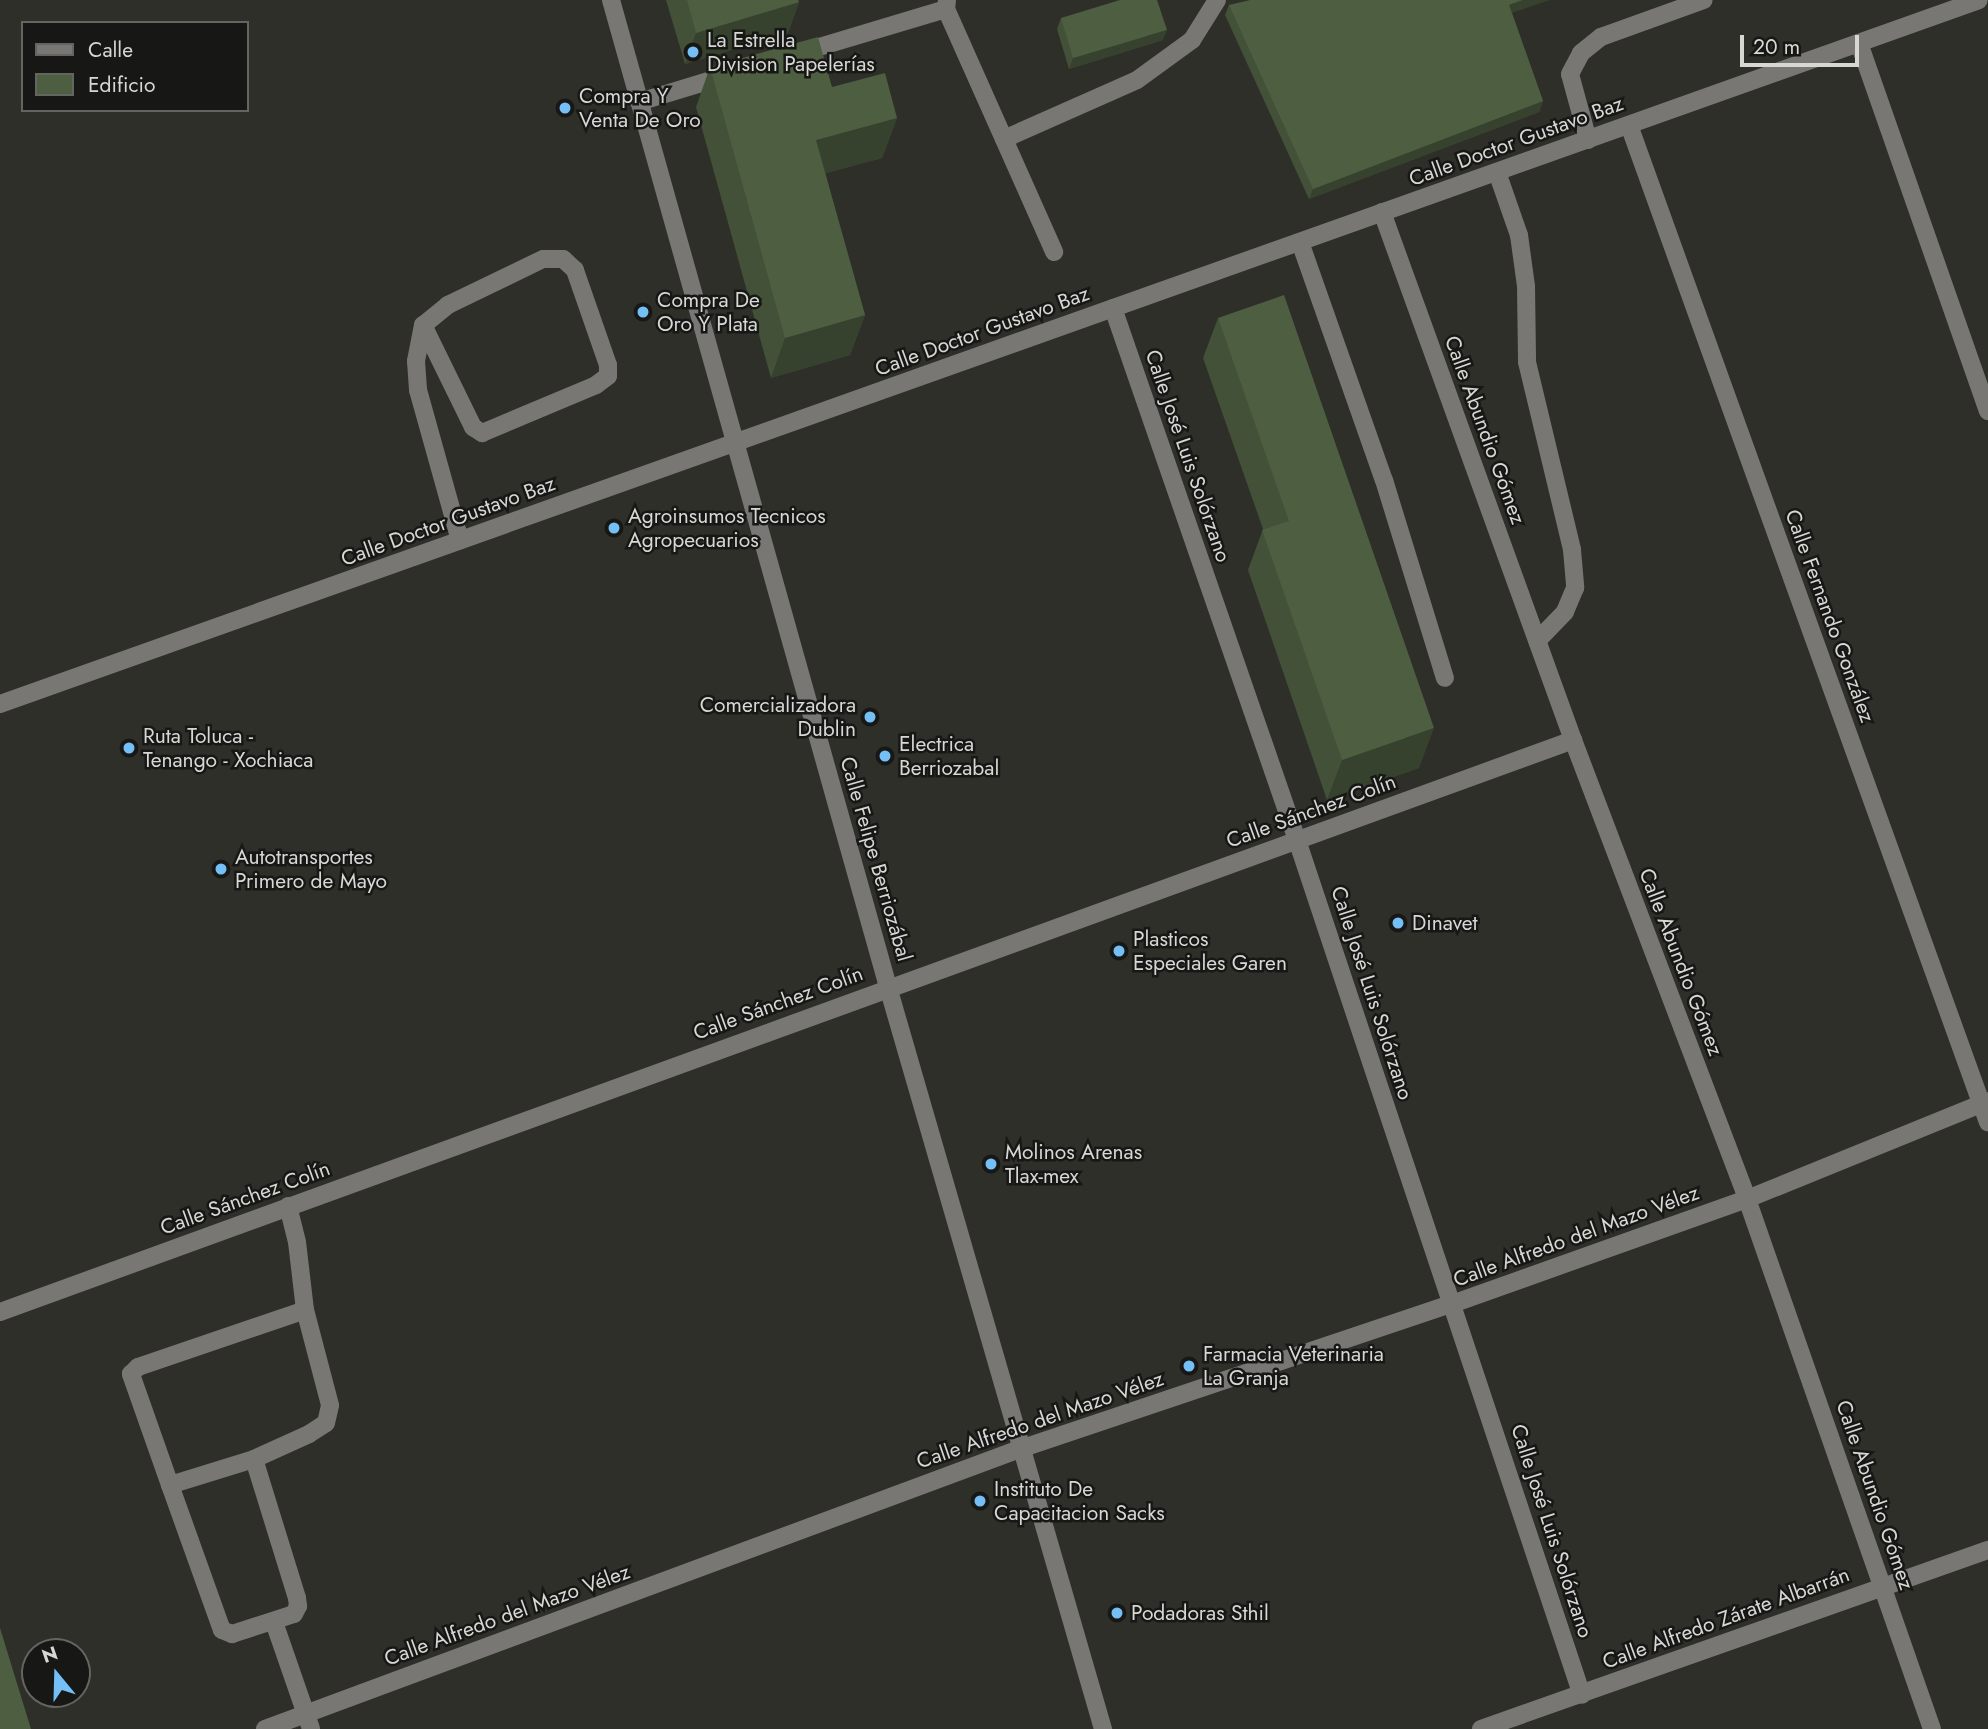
<!DOCTYPE html>
<html>
<head>
<meta charset="utf-8">
<style>
	body { margin:0 }
	#map { position:relative; width:1988px; height:1729px; overflow:hidden; background:#2f2f2a; font-family:Jost,sans-serif }
	div>[style] { position:absolute }
	[style*='--x'] { left:calc(var(--x)*1px); top:calc(var(--y)*1px); width:calc(var(--w)*1px); rotate:calc(var(--a)*1deg) }
	.minor>* { height:18px; margin:-9px; padding:0 9px; transform-origin:9px; border-radius:9px; background:#787774 }
	.wall>* { inset:0; background:#425138 }
	.shaded-wall>* { inset:0; background:#36422e }
	.building>* { inset:0; background:#4d5e41 }
	.dots>* { width:19px; height:19px; translate:-50% -50%; box-sizing:border-box; border:4px solid #171715; border-radius:50% }
	span { translate:-50% -50%; white-space:nowrap; text-align:center; line-height:1.15; -webkit-text-stroke:5px #171715; paint-order:stroke }
	.poi-label { font-size:21px; color:#d7d7d4 }
	.left { translate:0 -50%; text-align:left }
	.right { translate:-100% -50%; text-align:right }
	.street-label { font-size:21px; color:#d7d7d4 }
	.legend { position:absolute; left:21px; top:21px; width:228px; height:91px; box-sizing:border-box; background:#171715; border:2px solid #646461; margin:0; padding:9px 12px; list-style:none; font-size:21px; color:#d7d7d4 }
	.legend li { display:flex; align-items:center; gap:14px; height:35px }
	.legend b { width:35px; border:2px solid #646461 }
	.north { position:absolute; left:21px; top:1638px; width:70px; height:70px; box-sizing:border-box; background:#171715; border:2px solid #646461; border-radius:50%; rotate:341deg; font-size:19px; font-weight:700; line-height:28px; text-align:center; color:#d7d7d4 }
	.north::after { content:''; display:block; margin:auto; width:24px; height:32px; background:#74c0f6; clip-path:polygon(50% 0,100% 100%,50% 72%,0 100%) }
	.scale { position:absolute; left:1740px; top:35px; width:119px; height:32px; box-sizing:border-box; border:4px solid #d7d7d4; border-top:0; padding-left:9px; font-size:21px; line-height:24px; white-space:nowrap; color:#d7d7d4; -webkit-text-stroke:5px #171715; paint-order:stroke }
</style>
</head>
<body>
<div id="map">
	<div class="minor">
		<div style="--x:611;--y:0;--w:1025;--a:74.32"></div>
		<div style="--x:888;--y:987;--w:773;--a:73.84"></div>
		<div style="--x:947;--y:0;--w:9;--a:96"></div>
		<div style="--x:946;--y:9;--w:266;--a:66"></div>
		<div style="--x:1859;--y:43;--w:390;--a:70.7"></div>
		<div style="--x:799;--y:53;--w:153;--a:-16.7"></div>
		<div style="--x:639;--y:102;--w:90;--a:-16.8"></div>
		<div style="--x:1629;--y:125;--w:1060;--a:70.2"></div>
		<div style="--x:1004;--y:139;--w:145;--a:-23.9"></div>
		<div style="--x:1137;--y:80;--w:68;--a:-36"></div>
		<div style="--x:1192;--y:40;--w:47;--a:-58"></div>
		<div style="--x:1588;--y:140;--w:68;--a:-105.3"></div>
		<div style="--x:1570;--y:74;--w:24;--a:-62"></div>
		<div style="--x:1581;--y:53;--w:26;--a:-39"></div>
		<div style="--x:1601;--y:37;--w:109;--a:-19.8"></div>
		<div style="--x:1497;--y:172;--w:67;--a:70.8"></div>
		<div style="--x:1519;--y:235;--w:51;--a:82.2"></div>
		<div style="--x:1526;--y:286;--w:76;--a:89.2"></div>
		<div style="--x:1527;--y:362;--w:193;--a:76.5"></div>
		<div style="--x:1572;--y:550;--w:38;--a:85"></div>
		<div style="--x:1575;--y:588;--w:26;--a:113"></div>
		<div style="--x:1565;--y:612;--w:40;--a:134"></div>
		<div style="--x:1382;--y:212;--w:561;--a:70.11"></div>
		<div style="--x:1573;--y:740;--w:491;--a:69.2"></div>
		<div style="--x:1747;--y:1199;--w:561;--a:70.76"></div>
		<div style="--x:1300;--y:242;--w:252;--a:70.6"></div>
		<div style="--x:1384;--y:480;--w:207;--a:72.9"></div>
		<div style="--x:1113;--y:308;--w:563;--a:70.92"></div>
		<div style="--x:1297;--y:840;--w:901;--a:71.57"></div>
		<div style="--x:423;--y:325;--w:114;--a:63.9"></div>
		<div style="--x:473;--y:427;--w:11;--a:34"></div>
		<div style="--x:482;--y:433;--w:124;--a:-22.8"></div>
		<div style="--x:596;--y:385;--w:15;--a:-37"></div>
		<div style="--x:608;--y:376;--w:11;--a:-90"></div>
		<div style="--x:608;--y:365;--w:101;--a:-109.2"></div>
		<div style="--x:575;--y:270;--w:16;--a:-137"></div>
		<div style="--x:563;--y:259;--w:20;--a:180"></div>
		<div style="--x:543;--y:259;--w:106;--a:154.2"></div>
		<div style="--x:448;--y:305;--w:32;--a:141"></div>
		<div style="--x:423;--y:325;--w:37;--a:101"></div>
		<div style="--x:416;--y:361;--w:29;--a:86"></div>
		<div style="--x:418;--y:390;--w:156;--a:74.4"></div>
		<div style="--x:0;--y:704;--w:2100;--a:-19.58"></div>
		<div style="--x:0;--y:1312;--w:1674;--a:-19.98"></div>
		<div style="--x:254;--y:1459;--w:88;--a:162.8"></div>
		<div style="--x:170;--y:1485;--w:118;--a:-109.4"></div>
		<div style="--x:131;--y:1374;--w:10;--a:-45"></div>
		<div style="--x:138;--y:1367;--w:176;--a:-18.8"></div>
		<div style="--x:305;--y:1310;--w:68;--a:-96.7"></div>
		<div style="--x:297;--y:1242;--w:37;--a:-104"></div>
		<div style="--x:170;--y:1485;--w:154;--a:70.3"></div>
		<div style="--x:222;--y:1630;--w:11;--a:22"></div>
		<div style="--x:232;--y:1634;--w:65;--a:-17.9"></div>
		<div style="--x:294;--y:1614;--w:9;--a:-63"></div>
		<div style="--x:298;--y:1606;--w:8;--a:-97"></div>
		<div style="--x:297;--y:1598;--w:145;--a:-107.2"></div>
		<div style="--x:254;--y:1459;--w:60;--a:-24.4"></div>
		<div style="--x:309;--y:1434;--w:20;--a:-33"></div>
		<div style="--x:326;--y:1423;--w:18;--a:-77"></div>
		<div style="--x:330;--y:1405;--w:98;--a:-104.7"></div>
		<div style="--x:274;--y:1622;--w:113;--a:70.9"></div>
		<div style="--x:265;--y:1729;--w:805;--a:-20.35"></div>
		<div style="--x:1020;--y:1449;--w:456;--a:-18.6"></div>
		<div style="--x:1452;--y:1304;--w:313;--a:-19.6"></div>
		<div style="--x:1747;--y:1199;--w:260;--a:-22.1"></div>
		<div style="--x:1481;--y:1729;--w:538;--a:-19.45"></div>
	</div>
	<div class="wall">
		<div style="clip-path:polygon(666px 0,798px 0,799px 2px,788px 33px,685px 64px)"></div>
		<div style="clip-path:polygon(1229px 5px,1512px 13px,1543px 101px,1539px 112px,1309px 199px,1225px 15px)"></div>
		<div style="clip-path:polygon(1061px 18px,1163px 40px,1069px 69px,1057px 29px)"></div>
		<div style="clip-path:polygon(710px 67px,832px 87px,897px 118px,882px 158px,825px 173px,865px 315px,850px 355px,771px 378px,696px 107px)"></div>
		<div style="clip-path:polygon(1218px 318px,1419px 768px,1327px 800px,1248px 570px,1263px 529px,1203px 358px)"></div>
	</div>
	<div class="shaded-wall">
		<div style="clip-path:polygon(1523px 0,1550px 0,1506px 15px,1509px 5px)"></div>
		<div style="clip-path:polygon(799px 2px,788px 33px,685px 64px,696px 33px)"></div>
		<div style="clip-path:polygon(1167px 30px,1163px 40px,1069px 69px,1073px 58px)"></div>
		<div style="clip-path:polygon(1543px 101px,1539px 112px,1309px 199px,1313px 189px)"></div>
		<div style="clip-path:polygon(897px 118px,882px 158px,802px 180px,816px 140px)"></div>
		<div style="clip-path:polygon(865px 315px,850px 355px,771px 378px,785px 338px)"></div>
		<div style="clip-path:polygon(1434px 728px,1419px 768px,1327px 800px,1342px 760px)"></div>
	</div>
	<div class="building">
		<div style="clip-path:polygon(687px 0,798px 0,799px 2px,696px 33px)"></div>
		<div style="clip-path:polygon(1120px 0,1157px 0,1167px 30px,1073px 58px,1061px 18px)"></div>
		<div style="clip-path:polygon(1250px 0,1523px 0,1509px 5px,1543px 101px,1313px 189px,1229px 5px)"></div>
		<div style="clip-path:polygon(818px 37px,832px 87px,885px 73px,897px 118px,816px 140px,865px 315px,785px 338px,710px 67px)"></div>
		<div style="clip-path:polygon(1284px 295px,1434px 728px,1342px 760px,1262px 530px,1289px 521px,1218px 318px)"></div>
		<div style="clip-path:polygon(0 1628px,31px 1729px,0 1729px)"></div>
	</div>
	<div class="dots">
		<div style="left:693px;top:52px;background:#74c0f6"></div>
		<div style="left:565px;top:108px;background:#74c0f6"></div>
		<div style="left:643px;top:312px;background:#74c0f6"></div>
		<div style="left:614px;top:528px;background:#74c0f6"></div>
		<div style="left:870px;top:717px;background:#74c0f6"></div>
		<div style="left:129px;top:748px;background:#74c0f6"></div>
		<div style="left:885px;top:756px;background:#74c0f6"></div>
		<div style="left:221px;top:869px;background:#74c0f6"></div>
		<div style="left:1398px;top:923px;background:#74c0f6"></div>
		<div style="left:1119px;top:951px;background:#74c0f6"></div>
		<div style="left:991px;top:1164px;background:#74c0f6"></div>
		<div style="left:1189px;top:1366px;background:#74c0f6"></div>
		<div style="left:980px;top:1501px;background:#74c0f6"></div>
		<div style="left:1117px;top:1613px;background:#74c0f6"></div>
	</div>
	<div class="poi-label">
		<span class="left" style="left:707px;top:52px">La Estrella<br>Division Papelerías</span>
		<span class="left" style="left:579px;top:108px">Compra Y<br>Venta De Oro</span>
		<span class="left" style="left:657px;top:312px">Compra De<br>Oro Y Plata</span>
		<span class="left" style="left:628px;top:528px">Agroinsumos Tecnicos<br>Agropecuarios</span>
		<span class="right" style="left:856px;top:717px">Comercializadora<br>Dublin</span>
		<span class="left" style="left:143px;top:748px">Ruta Toluca -<br>Tenango - Xochiaca</span>
		<span class="left" style="left:899px;top:756px">Electrica<br>Berriozabal</span>
		<span class="left" style="left:235px;top:869px">Autotransportes<br>Primero de Mayo</span>
		<span class="left" style="left:1412px;top:923px">Dinavet</span>
		<span class="left" style="left:1133px;top:951px">Plasticos<br>Especiales Garen</span>
		<span class="left" style="left:1005px;top:1164px">Molinos Arenas<br>Tlax-mex</span>
		<span class="left" style="left:1203px;top:1366px">Farmacia Veterinaria<br>La Granja</span>
		<span class="left" style="left:994px;top:1501px">Instituto De<br>Capacitacion Sacks</span>
		<span class="left" style="left:1131px;top:1613px">Podadoras Sthil</span>
	</div>
	<div class="street-label">
		<span style="left:1516px;top:141px;rotate:-20deg">Calle Doctor Gustavo Baz</span>
		<span style="left:982px;top:331px;rotate:-20deg">Calle Doctor Gustavo Baz</span>
		<span style="left:1485px;top:430px;rotate:70deg">Calle Abundio Gómez</span>
		<span style="left:1188px;top:456px;rotate:71deg">Calle José Luis Solórzano</span>
		<span style="left:448px;top:521px;rotate:-20deg">Calle Doctor Gustavo Baz</span>
		<span style="left:1830px;top:616px;rotate:70deg">Calle Fernando González</span>
		<span style="left:1311px;top:811px;rotate:-20deg">Calle Sánchez Colín</span>
		<span style="left:876px;top:859px;rotate:74deg">Calle Felipe Berriozábal</span>
		<span style="left:1681px;top:962px;rotate:69deg">Calle Abundio Gómez</span>
		<span style="left:1372px;top:993px;rotate:72deg">Calle José Luis Solórzano</span>
		<span style="left:778px;top:1003px;rotate:-20deg">Calle Sánchez Colín</span>
		<span style="left:245px;top:1198px;rotate:-20deg">Calle Sánchez Colín</span>
		<span style="left:1576px;top:1236px;rotate:-20deg">Calle Alfredo del Mazo Vélez</span>
		<span style="left:1040px;top:1420px;rotate:-19deg">Calle Alfredo del Mazo Vélez</span>
		<span style="left:1875px;top:1495px;rotate:71deg">Calle Abundio Gómez</span>
		<span style="left:1552px;top:1531px;rotate:72deg">Calle José Luis Solórzano</span>
		<span style="left:507px;top:1615px;rotate:-20deg">Calle Alfredo del Mazo Vélez</span>
		<span style="left:1726px;top:1618px;rotate:-20deg">Calle Alfredo Zárate Albarrán</span>
	</div>
	<ul class="legend">
	<li><b style="height:9px;background:#787774"></b>Calle</li>
	<li><b style="height:19px;background:#4d5e41"></b>Edificio</li>
	</ul>
	<div class="north">N</div>
	<div class="scale">20 m</div>
</div>
</body>
</html>
